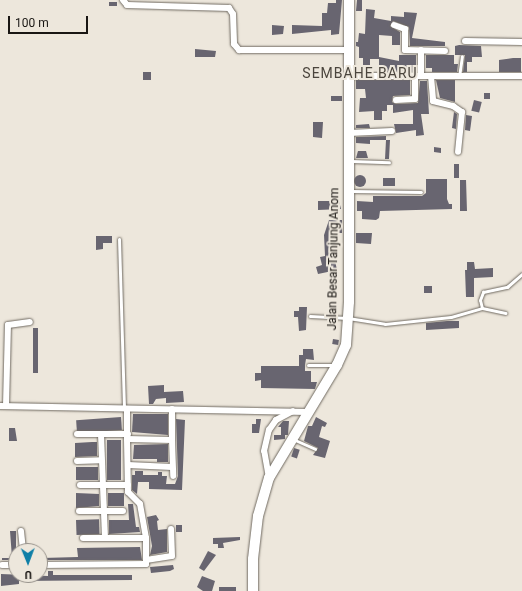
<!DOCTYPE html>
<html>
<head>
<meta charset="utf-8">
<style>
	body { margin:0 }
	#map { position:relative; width:522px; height:591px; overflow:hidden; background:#ede7dc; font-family:Roboto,sans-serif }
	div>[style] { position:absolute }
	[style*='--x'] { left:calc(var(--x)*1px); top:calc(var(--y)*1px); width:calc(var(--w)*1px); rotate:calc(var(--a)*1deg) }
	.building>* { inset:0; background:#686570; transform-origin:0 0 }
	.round { border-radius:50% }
	.roads { filter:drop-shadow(0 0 1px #706a61) drop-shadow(0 0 1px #706a61) }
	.service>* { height:3px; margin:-1.5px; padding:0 1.5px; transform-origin:1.5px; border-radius:1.5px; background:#fff }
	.minor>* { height:6px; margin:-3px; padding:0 3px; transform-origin:3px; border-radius:3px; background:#fff }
	.primary>* { height:10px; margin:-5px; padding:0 5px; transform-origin:5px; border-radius:5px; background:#fff }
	span { translate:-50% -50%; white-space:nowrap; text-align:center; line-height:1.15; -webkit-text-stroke:4px #ede7dc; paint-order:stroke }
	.street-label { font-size:12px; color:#191613 }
	.quarter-label { font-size:14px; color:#4b453d; letter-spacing:1px }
	.north { position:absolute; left:8px; top:543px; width:40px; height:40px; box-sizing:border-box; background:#ede7dc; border:1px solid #98938c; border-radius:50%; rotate:179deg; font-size:11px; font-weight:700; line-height:16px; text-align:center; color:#191613 }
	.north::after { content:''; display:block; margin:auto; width:14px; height:18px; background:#0e7fa7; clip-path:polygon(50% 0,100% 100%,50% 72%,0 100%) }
	.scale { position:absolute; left:8px; top:16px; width:80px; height:18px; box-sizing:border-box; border:2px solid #191613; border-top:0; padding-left:5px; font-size:12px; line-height:14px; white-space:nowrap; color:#191613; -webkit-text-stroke:3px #ede7dc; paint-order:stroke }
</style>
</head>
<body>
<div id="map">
	<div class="building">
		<div style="clip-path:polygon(336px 0,342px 0,339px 34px,331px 35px,331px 30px,292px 34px,292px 25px,322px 26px,322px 13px,327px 13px,328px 3px,336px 3px)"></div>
		<div style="clip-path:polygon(357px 0,362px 0,362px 11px,356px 11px)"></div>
		<div style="left:109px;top:2px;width:8px;height:4px"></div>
		<div style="clip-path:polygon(366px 9px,375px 10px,374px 18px,391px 21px,391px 16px,404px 17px,404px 12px,417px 13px,412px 38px,445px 42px,445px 46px,410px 46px,409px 27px,393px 21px,390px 26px,400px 32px,400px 45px,392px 45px,392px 36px,379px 35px,379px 59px,370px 59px,370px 72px,363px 72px,363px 58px,359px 58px,359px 47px,356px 46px,356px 42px,358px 42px,359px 33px,365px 34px)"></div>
		<div style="clip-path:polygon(272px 25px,284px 26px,283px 34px,272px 35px)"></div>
		<div style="clip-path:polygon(459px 45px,481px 46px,482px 57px,472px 57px,472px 62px,467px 62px,467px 72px,463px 72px,465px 55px,455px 55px,455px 46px)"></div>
		<div style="clip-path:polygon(195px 49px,216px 51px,215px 57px,195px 57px)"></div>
		<div style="clip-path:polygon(399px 55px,416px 55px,416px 72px,379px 72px,379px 57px,399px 61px)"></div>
		<div style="clip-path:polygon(426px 55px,454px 55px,454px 64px,458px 64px,457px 72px,432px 72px,432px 68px,426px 68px)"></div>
		<div style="clip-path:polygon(513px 58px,521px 58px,521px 72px,499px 72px,499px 60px)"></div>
		<div style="left:143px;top:72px;width:8px;height:8px"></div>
		<div style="clip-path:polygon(356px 80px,410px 80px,410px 95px,393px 96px,392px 102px,396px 104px,418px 103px,420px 81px,427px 81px,429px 114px,421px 114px,424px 135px,416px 136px,416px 130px,396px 133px,394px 124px,413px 124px,413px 110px,393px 113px,393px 105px,387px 105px,387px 111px,382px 111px,382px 120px,374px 120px,374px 111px,359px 112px,360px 98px,366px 98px,365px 89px,356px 89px)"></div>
		<div style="clip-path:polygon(436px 80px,455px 80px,455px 102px,440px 98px)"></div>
		<div style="left:484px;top:93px;width:6px;height:6px"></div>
		<div style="left:331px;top:96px;width:11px;height:5px"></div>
		<div style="left:474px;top:100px;width:8px;height:11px;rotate:14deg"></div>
		<div style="clip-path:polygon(454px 112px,457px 114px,456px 129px,452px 128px)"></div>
		<div style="clip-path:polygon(466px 115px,472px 116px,470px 131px,465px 130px)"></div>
		<div style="clip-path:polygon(313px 122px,323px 122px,322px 138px,313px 137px)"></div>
		<div style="clip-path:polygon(369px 124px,370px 128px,356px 128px,356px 125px)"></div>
		<div style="clip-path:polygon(386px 136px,386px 140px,390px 140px,389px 159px,385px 159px,386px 140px,370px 140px,370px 144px,356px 143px,356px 137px)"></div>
		<div style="clip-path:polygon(434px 147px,441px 148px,441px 153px,434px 152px)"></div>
		<div style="clip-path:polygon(358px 151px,366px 151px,368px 158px,356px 158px)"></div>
		<div style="left:454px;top:164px;width:5px;height:14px"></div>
		<div class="round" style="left:354px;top:175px;width:12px;height:12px"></div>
		<div style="left:383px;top:178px;width:12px;height:8px"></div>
		<div style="clip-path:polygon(426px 179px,447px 179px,447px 199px,449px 204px,452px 204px,452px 209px,380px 211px,379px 218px,376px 220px,362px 219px,362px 211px,357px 211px,357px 201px,373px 202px,373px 196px,422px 196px,426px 193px)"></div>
		<div style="clip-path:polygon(460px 180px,466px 180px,467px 211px,460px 211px)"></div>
		<div style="clip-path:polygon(318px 201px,339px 201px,341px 209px,318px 210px)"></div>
		<div style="clip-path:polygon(329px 220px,342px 220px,342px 233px,338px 233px,338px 245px,333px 251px,337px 270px,318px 274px,316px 267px,322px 265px,320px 257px,325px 256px,324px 235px)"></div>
		<div style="clip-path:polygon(356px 233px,372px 233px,371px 244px,356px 243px)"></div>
		<div style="clip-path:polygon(96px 236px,112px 236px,112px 243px,103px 243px,103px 249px,96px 250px)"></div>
		<div style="clip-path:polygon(467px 262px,474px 262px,475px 269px,493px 268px,493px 277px,474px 278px,474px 297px,466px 297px,465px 270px,467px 270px)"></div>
		<div style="left:424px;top:286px;width:8px;height:7px"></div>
		<div style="clip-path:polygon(299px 307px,307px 307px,306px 330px,299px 331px,298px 317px,294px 317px,294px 311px,299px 311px)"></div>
		<div style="clip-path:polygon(447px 321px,459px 321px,459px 328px,426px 330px,426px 323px)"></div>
		<div style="left:33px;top:328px;width:5px;height:45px"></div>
		<div style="left:333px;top:339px;width:6px;height:5px;rotate:9deg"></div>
		<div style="clip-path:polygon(303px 349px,313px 349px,314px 360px,306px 359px,305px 365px,305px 371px,311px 371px,311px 382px,317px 382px,315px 389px,261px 388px,261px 380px,255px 381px,255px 373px,261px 373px,261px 366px,299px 366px,299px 355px,303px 355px)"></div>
		<div style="clip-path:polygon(164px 385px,164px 392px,183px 391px,184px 402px,166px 403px,166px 398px,156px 399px,153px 404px,149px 404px,148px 386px)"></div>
		<div style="clip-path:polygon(133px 414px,168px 414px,168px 435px,132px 432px)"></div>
		<div style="left:121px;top:417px;width:13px;height:45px;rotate:86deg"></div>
		<div style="clip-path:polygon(316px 417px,327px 423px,325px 427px,322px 426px,319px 437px,330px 441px,325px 458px,313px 455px,318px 448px,304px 441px,308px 426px,312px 426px)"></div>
		<div style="clip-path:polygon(176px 419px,185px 420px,182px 490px,149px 489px,149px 482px,138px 482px,137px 494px,132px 490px,132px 475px,135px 475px,135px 471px,143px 471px,143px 475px,158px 475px,158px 472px,162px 472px,162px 476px,167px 476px,166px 484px,175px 484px,178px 476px)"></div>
		<div style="clip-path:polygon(256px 419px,261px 419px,259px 433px,252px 433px,252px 424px,256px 424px)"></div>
		<div style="clip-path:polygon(283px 421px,289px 421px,288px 435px,281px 435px,281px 427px,278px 427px)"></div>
		<div style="clip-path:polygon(9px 428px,15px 428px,17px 441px,9px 441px)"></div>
		<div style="clip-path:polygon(274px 435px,285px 435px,285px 439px,274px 440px)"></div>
		<div style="left:121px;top:440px;width:40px;height:14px;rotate:90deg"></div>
		<div style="clip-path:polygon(92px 442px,97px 442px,97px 456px,75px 457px,75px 443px)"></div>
		<div style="clip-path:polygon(168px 444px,168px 462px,157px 462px,157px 459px,133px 459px,134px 445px)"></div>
		<div style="left:294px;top:448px;width:6px;height:9px;rotate:18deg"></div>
		<div style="left:98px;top:467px;width:13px;height:22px;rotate:90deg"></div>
		<div style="clip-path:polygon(76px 493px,99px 494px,99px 506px,76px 508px)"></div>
		<div style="left:108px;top:493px;width:16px;height:13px"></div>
		<div style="clip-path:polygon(128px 504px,133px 504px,136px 527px,139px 527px,140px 532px,109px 534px,109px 520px,129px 520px)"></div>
		<div style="clip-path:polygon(156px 515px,159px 520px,157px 521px,158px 530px,167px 529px,167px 552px,150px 555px,152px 546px,147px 517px)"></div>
		<div style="left:76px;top:520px;width:23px;height:15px;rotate:-2deg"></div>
		<div style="left:176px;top:525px;width:6px;height:7px"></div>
		<div style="clip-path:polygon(10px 531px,16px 531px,16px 560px,2px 560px,2px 558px,12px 558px)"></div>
		<div style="clip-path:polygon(240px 537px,240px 540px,223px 543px,224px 548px,218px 548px,218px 544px,213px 544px,213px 538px)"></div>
		<div style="clip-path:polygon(140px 547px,142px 560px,42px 560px,42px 558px,78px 557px,77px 548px)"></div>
		<div style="clip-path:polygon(208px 551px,216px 555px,204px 571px,199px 568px)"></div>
		<div style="clip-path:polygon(173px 565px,174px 569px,170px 571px,151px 573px,150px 567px)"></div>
		<div style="clip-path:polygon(48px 571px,53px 571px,53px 575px,132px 575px,132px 580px,19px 581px,19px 584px,1px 586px,1px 574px,48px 576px)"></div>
		<div style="clip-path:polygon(202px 576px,215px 581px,212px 591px,203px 591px,197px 587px)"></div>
		<div style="left:219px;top:587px;width:17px;height:4px"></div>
	</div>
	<div class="roads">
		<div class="service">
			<div style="--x:459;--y:77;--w:21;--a:-82"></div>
			<div style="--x:351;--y:161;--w:38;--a:2"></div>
			<div style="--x:351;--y:191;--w:70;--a:0.8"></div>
			<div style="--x:119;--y:239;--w:170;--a:88.3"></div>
			<div style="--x:482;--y:308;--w:8;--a:-104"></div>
			<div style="--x:480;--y:300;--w:9;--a:-69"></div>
			<div style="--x:483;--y:292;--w:25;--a:-12"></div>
			<div style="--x:507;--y:287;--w:20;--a:-41"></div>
			<div style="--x:310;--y:316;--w:38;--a:3"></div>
			<div style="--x:348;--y:318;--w:37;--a:9"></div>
			<div style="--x:385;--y:324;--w:66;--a:-6.1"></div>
			<div style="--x:451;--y:317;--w:32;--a:-16"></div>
			<div style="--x:482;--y:308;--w:24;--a:12"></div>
			<div style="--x:308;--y:365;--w:26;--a:0"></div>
			<div style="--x:295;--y:440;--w:22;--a:24"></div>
		</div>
		<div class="minor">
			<div style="--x:123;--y:0;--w:6;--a:51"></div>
			<div style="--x:127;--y:5;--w:102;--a:1.7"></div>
			<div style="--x:229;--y:8;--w:7;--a:56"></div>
			<div style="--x:233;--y:14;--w:30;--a:88"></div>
			<div style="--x:234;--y:44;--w:8;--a:50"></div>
			<div style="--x:239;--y:50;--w:109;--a:0"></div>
			<div style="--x:394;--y:25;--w:12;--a:20"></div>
			<div style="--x:405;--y:29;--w:21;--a:90"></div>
			<div style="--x:405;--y:50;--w:40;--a:1.4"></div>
			<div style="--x:465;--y:41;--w:57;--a:1"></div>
			<div style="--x:348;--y:76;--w:174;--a:0"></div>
			<div style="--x:421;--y:76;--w:26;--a:-90"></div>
			<div style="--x:431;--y:76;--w:25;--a:85"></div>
			<div style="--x:433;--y:101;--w:21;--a:14"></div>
			<div style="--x:453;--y:106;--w:11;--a:34"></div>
			<div style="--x:462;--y:112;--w:40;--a:95.7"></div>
			<div style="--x:396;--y:100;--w:19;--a:-3"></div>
			<div style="--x:415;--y:99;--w:23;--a:-90"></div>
			<div style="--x:349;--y:133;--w:43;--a:-2.7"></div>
			<div style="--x:0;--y:406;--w:307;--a:1.1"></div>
			<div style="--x:6;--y:406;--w:81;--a:-88.6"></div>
			<div style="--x:8;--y:325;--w:22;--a:-8"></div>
			<div style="--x:127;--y:409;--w:30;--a:90"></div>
			<div style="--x:127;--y:439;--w:45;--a:1.3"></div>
			<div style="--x:172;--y:440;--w:31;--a:-90"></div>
			<div style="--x:77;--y:434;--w:51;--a:0"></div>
			<div style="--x:101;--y:434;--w:104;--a:87.8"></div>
			<div style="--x:172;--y:440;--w:36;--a:88"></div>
			<div style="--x:77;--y:461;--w:24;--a:-2"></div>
			<div style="--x:128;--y:465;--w:44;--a:2.6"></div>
			<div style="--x:269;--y:478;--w:27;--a:-100"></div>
			<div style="--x:264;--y:451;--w:22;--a:-77"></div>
			<div style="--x:269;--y:430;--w:12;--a:-55"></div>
			<div style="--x:276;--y:420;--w:19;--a:-28"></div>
			<div style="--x:80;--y:485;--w:48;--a:0"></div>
			<div style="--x:79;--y:511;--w:44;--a:0"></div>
			<div style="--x:21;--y:531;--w:20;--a:84"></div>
			<div style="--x:83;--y:538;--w:63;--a:0"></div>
			<div style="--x:146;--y:560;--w:26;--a:-9"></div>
			<div style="--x:172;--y:556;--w:27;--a:-92"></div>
			<div style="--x:2;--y:565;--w:14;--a:0"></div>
			<div style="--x:40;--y:565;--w:106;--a:-0.5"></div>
			<div style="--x:146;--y:564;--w:26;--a:-90"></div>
			<div style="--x:146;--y:538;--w:35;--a:-100"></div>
			<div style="--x:140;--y:504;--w:17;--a:-135"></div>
			<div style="--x:128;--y:492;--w:53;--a:-91.1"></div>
		</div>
		<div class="primary">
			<div style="--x:253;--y:591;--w:32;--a:-90"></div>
			<div style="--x:253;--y:559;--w:43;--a:-83.4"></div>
			<div style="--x:258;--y:516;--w:40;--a:-74"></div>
			<div style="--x:269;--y:478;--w:132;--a:-59"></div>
			<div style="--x:337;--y:365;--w:22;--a:-66"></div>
			<div style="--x:346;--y:345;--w:43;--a:-86"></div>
			<div style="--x:349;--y:302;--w:302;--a:-90"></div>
		</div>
	</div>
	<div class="street-label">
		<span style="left:334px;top:259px;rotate:-89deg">Jalan Besar Tanjung Anom</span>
	</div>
	<div class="quarter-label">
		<span style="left:360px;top:73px">SEMBAHE BARU</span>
	</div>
	<div class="north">U</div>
	<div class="scale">100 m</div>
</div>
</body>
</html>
